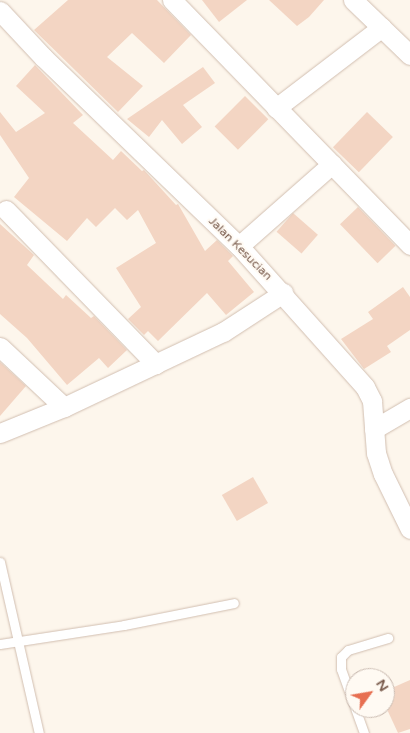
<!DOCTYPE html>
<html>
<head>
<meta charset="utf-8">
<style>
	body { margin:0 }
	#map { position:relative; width:410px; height:733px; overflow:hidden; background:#fdf6ec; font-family:"Varela Round",sans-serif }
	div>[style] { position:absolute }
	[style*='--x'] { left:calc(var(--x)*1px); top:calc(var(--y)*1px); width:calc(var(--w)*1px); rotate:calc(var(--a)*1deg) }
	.building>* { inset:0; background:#f3d5c3; transform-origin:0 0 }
	.roads { filter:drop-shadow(0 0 1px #d1beb0) drop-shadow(0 0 1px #d1beb0) }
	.lane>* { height:9px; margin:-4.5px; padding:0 4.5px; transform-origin:4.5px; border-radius:4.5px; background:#fff }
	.street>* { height:19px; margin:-9.5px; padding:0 9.5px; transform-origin:9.5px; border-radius:9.5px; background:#fff }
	span { translate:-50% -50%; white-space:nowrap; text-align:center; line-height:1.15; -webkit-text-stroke:4px #fffaf3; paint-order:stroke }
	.street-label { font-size:12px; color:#7a5c4d }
	.north { position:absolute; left:345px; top:668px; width:50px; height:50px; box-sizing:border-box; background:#fffaf3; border:1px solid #cabbb1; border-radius:50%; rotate:58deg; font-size:14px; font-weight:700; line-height:20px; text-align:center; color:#7a5c4d }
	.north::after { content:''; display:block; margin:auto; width:18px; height:22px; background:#e76f51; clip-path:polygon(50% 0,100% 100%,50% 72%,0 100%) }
</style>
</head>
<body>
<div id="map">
	<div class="building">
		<div style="clip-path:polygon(68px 0,157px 0,191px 35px,164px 63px,132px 33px,107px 57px,143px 86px,118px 112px,34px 30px)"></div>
		<div style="clip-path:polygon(202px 0,247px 0,219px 22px)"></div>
		<div style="clip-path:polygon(269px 0,324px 0,309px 17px,297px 26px)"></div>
		<div style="clip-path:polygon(35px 65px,83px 115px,73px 123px,113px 160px,121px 151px,142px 171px,144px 170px,176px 205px,178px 204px,205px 251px,217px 240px,233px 256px,228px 261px,254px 292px,226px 315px,207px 293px,158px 341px,148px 331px,144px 335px,128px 319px,141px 307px,116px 268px,156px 243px,138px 210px,127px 220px,115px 208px,96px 227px,87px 218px,67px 241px,14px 197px,29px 178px,0 135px,0 112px,16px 132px,45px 113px,16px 86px)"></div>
		<div style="clip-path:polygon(203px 67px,215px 83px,183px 105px,202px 127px,182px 144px,162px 120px,149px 137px,127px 119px)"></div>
		<div style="left:245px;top:96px;width:33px;height:43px;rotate:45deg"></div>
		<div style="left:367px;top:112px;width:36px;height:49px;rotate:44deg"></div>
		<div style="left:358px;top:207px;width:54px;height:25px;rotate:46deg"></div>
		<div style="left:293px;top:213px;width:33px;height:25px;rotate:41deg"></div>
		<div style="clip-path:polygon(0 224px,34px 255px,27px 265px,63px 299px,66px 295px,91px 318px,94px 316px,127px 350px,108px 368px,99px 358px,67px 385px,27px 338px,0 314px)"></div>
		<div style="clip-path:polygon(403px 287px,410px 297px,410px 330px,387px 346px,391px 352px,364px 369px,341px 339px,373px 319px,368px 312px)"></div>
		<div style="clip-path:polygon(0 362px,26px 386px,0 416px)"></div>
		<div style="left:253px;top:477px;width:30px;height:36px;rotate:60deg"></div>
		<div style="clip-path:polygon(410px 680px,410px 729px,398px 733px,385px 705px,385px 691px)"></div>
	</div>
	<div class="roads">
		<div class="lane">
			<div style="--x:0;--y:562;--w:175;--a:77.2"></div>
			<div style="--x:0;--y:644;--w:125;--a:-8.7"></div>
			<div style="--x:124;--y:625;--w:112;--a:-11.3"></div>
			<div style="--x:364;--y:733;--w:68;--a:-109.8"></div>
			<div style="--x:341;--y:669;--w:12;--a:-90"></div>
			<div style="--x:341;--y:657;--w:10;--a:-45"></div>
			<div style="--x:348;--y:650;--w:42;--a:-16.7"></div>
		</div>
		<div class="street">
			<div style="--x:172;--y:0;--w:342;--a:45.8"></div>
			<div style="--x:353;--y:0;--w:79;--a:44"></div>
			<div style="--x:0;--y:11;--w:63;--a:46.9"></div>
			<div style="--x:43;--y:57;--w:272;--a:44"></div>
			<div style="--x:239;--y:246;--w:189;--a:48.2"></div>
			<div style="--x:365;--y:387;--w:16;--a:63"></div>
			<div style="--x:372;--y:401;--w:52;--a:85.6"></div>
			<div style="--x:376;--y:453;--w:22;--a:72"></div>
			<div style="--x:383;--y:474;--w:61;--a:63.9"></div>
			<div style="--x:276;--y:108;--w:133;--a:-37.4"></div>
			<div style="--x:6;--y:210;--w:215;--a:45.8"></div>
			<div style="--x:239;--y:246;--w:124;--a:-41.4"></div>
			<div style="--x:0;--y:347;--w:88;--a:43.2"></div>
			<div style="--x:374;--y:429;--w:42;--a:-30.3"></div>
			<div style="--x:0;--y:433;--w:69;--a:-22.1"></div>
			<div style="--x:64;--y:407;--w:176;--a:-25.3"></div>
			<div style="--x:223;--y:332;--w:72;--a:-33"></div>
		</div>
	</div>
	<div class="street-label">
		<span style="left:240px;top:249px;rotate:45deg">Jalan Kesucian</span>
	</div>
	<div class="north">N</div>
</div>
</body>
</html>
